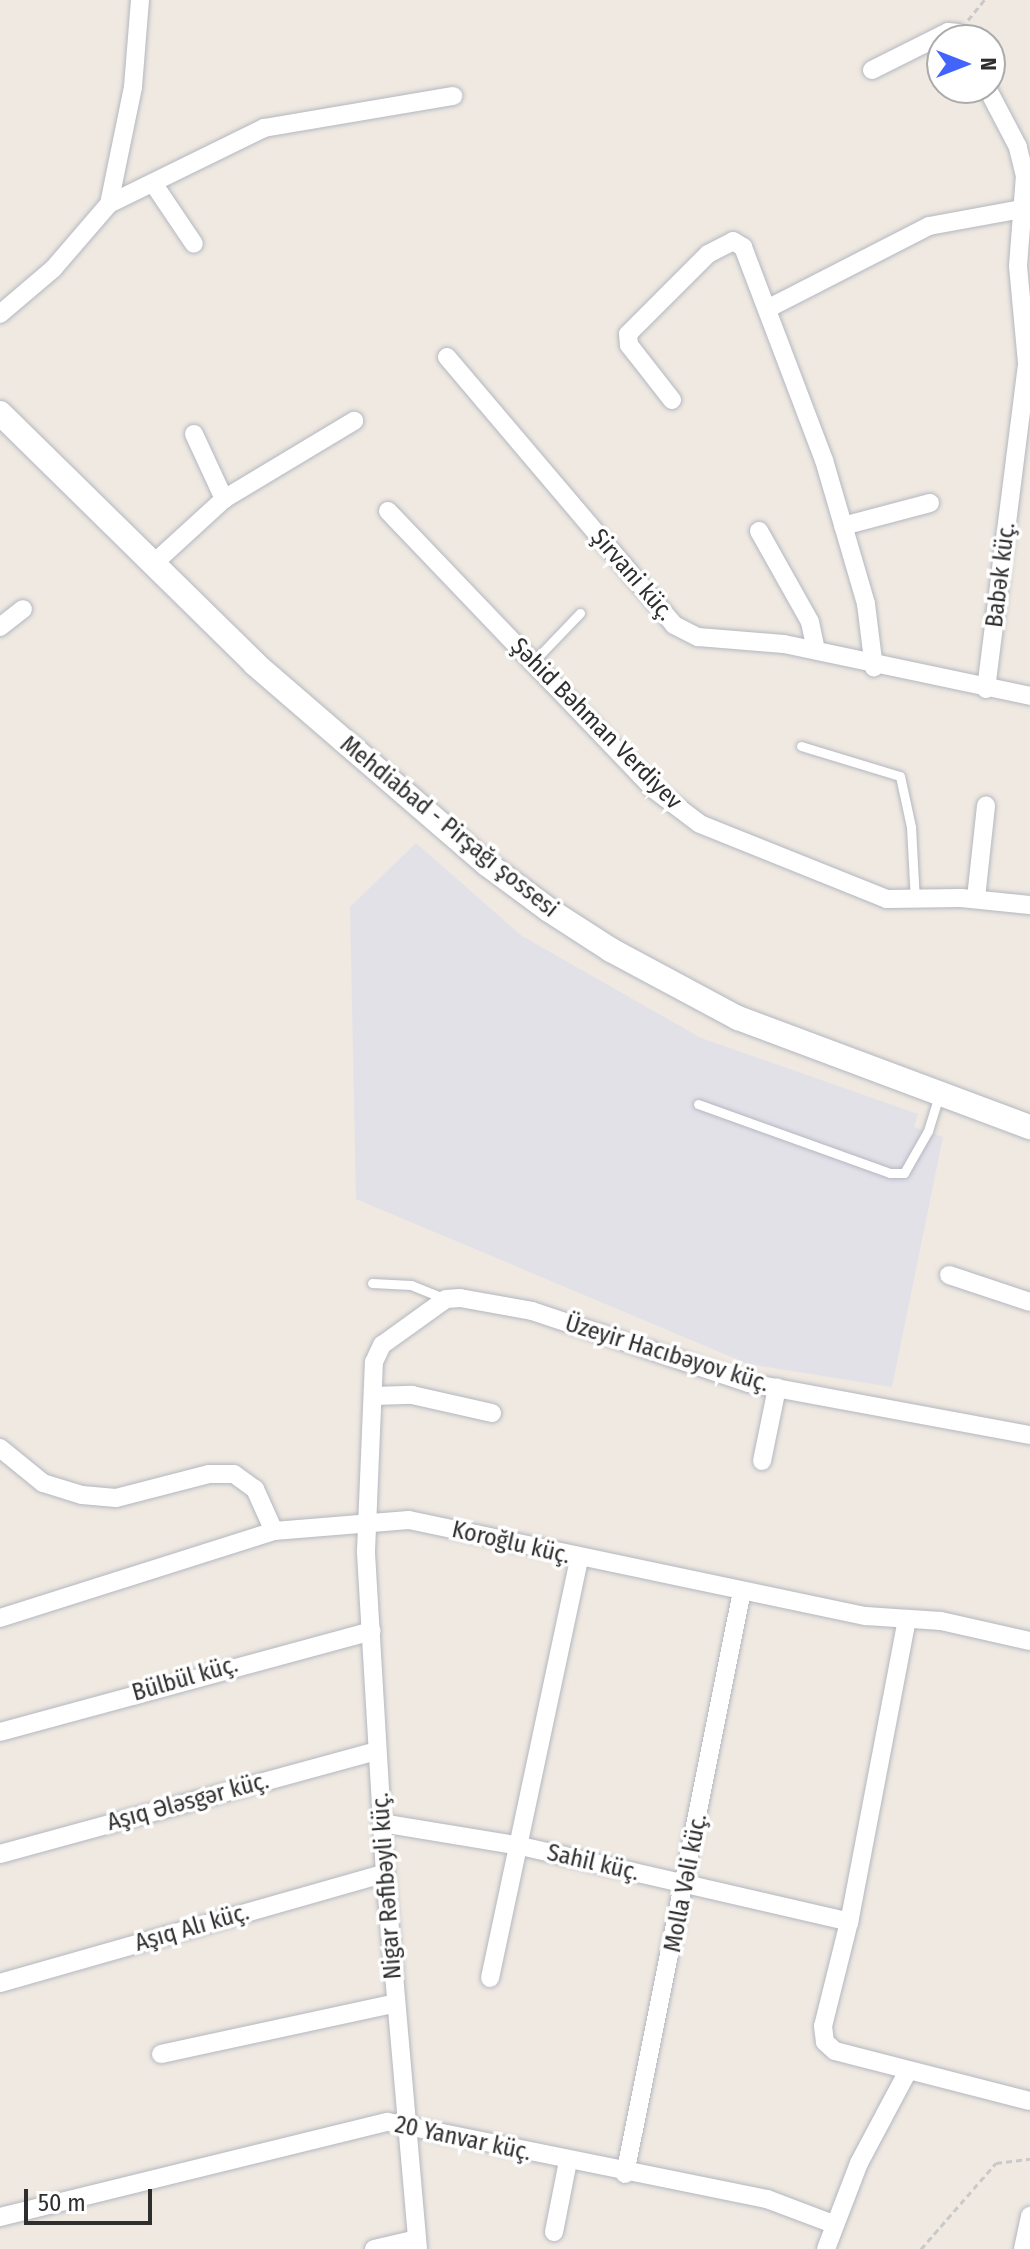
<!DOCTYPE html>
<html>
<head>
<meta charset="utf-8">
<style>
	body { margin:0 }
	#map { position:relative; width:1030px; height:2249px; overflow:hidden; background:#efe9e1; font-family:"Fira Sans Condensed",sans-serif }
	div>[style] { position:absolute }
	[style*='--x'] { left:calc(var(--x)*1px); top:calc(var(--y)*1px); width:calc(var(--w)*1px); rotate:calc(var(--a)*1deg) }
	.industrial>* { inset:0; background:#e3e1e8 }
	.path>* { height:3px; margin-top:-1.5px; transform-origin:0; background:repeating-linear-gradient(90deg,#c9c9c9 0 6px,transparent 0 10px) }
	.roads { filter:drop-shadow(0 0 2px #b4b7c1) drop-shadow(0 0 2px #b4b7c1) }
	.lane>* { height:9px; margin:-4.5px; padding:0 4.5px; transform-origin:4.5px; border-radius:4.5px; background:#fff }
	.street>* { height:18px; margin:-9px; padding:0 9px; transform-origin:9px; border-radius:9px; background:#fff }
	.secondary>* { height:24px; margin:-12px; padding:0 12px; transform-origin:12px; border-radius:12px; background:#fff }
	span { translate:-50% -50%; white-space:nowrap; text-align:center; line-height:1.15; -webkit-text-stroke:7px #fff; paint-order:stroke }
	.street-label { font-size:24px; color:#2e2e2e }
	.north { position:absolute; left:926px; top:24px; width:80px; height:80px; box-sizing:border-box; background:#fff; border:2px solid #ababab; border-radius:50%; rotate:90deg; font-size:22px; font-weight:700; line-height:32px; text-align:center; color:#2e2e2e }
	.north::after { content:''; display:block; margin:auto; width:28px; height:36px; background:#4264fb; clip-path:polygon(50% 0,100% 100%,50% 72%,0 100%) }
	.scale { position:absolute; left:24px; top:2189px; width:128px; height:36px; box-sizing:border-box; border:4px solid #2e2e2e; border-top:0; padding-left:10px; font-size:24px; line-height:28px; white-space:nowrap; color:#2e2e2e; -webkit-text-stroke:6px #fff; paint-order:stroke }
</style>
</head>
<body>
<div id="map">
	<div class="industrial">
		<div style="clip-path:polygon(416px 843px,522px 936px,701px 1038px,918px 1114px,914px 1127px,943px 1137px,892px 1387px,748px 1364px,356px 1199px,350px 907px)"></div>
	</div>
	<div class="path">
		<div style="--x:968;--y:20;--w:26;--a:-51"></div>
		<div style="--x:921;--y:2249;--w:114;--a:-48.9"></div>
		<div style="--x:996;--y:2163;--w:34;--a:-7"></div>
	</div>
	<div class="roads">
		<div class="lane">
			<div style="--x:533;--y:662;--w:68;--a:-46.2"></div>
			<div style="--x:801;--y:746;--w:103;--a:16.9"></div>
			<div style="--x:900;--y:776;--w:52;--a:77.8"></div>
			<div style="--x:911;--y:827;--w:73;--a:86.9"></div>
			<div style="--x:698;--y:1104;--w:204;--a:19.8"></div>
			<div style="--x:890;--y:1173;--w:14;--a:0"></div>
			<div style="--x:904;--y:1173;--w:48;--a:-60.3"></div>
			<div style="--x:928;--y:1131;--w:39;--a:-73"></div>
			<div style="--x:372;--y:1283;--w:39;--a:3"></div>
			<div style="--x:411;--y:1285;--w:38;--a:22"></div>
		</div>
		<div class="street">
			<div style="--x:872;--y:70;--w:85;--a:-26.6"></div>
			<div style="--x:948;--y:32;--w:10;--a:6"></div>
			<div style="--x:958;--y:33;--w:8;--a:60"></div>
			<div style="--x:153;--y:183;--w:73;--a:56.1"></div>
			<div style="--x:109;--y:204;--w:173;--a:-26.1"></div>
			<div style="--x:264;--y:128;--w:192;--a:-9.6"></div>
			<div style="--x:767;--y:309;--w:182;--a:-27.1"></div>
			<div style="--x:929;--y:226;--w:95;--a:-10.4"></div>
			<div style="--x:0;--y:314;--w:70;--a:-40.3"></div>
			<div style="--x:53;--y:269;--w:86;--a:-49.3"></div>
			<div style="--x:109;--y:204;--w:119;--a:-78.4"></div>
			<div style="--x:133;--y:87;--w:87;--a:-85.4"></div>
			<div style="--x:447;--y:357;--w:351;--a:49.7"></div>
			<div style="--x:674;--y:625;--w:27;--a:27"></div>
			<div style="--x:698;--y:637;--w:86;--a:4.7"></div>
			<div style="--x:784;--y:644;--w:251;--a:11.9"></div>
			<div style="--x:672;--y:400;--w:70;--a:-128"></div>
			<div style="--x:629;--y:345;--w:11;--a:-95"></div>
			<div style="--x:628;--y:334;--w:113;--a:-45"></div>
			<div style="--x:708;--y:254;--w:28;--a:-27"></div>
			<div style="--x:733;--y:241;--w:12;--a:31"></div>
			<div style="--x:743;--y:247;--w:228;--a:69.2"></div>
			<div style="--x:824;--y:460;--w:150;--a:73.7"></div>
			<div style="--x:866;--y:604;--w:64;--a:82.9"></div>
			<div style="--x:194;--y:434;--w:72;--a:65.2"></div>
			<div style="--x:388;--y:511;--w:386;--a:46.3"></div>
			<div style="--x:655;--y:790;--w:56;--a:37.1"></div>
			<div style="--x:700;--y:824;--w:201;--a:21.9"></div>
			<div style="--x:887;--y:899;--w:74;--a:-0.8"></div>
			<div style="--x:961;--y:898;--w:69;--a:5.8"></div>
			<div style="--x:843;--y:526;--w:90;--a:-14.8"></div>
			<div style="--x:759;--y:531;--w:104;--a:60.7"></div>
			<div style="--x:810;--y:622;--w:29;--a:78"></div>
			<div style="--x:152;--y:565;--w:98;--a:-42.5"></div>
			<div style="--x:224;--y:499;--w:152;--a:-31"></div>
			<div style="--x:0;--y:627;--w:29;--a:-38"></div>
			<div style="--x:986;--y:689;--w:329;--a:-82.8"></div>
			<div style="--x:1027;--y:363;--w:97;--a:-95.3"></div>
			<div style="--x:1018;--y:266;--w:90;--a:-85.6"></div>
			<div style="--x:1025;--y:176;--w:30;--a:-104"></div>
			<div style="--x:1018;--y:147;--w:67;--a:-117.7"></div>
			<div style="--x:976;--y:898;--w:93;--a:-83.8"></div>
			<div style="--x:949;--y:1275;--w:85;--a:18.4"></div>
			<div style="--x:374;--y:1396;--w:38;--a:-2"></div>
			<div style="--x:412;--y:1395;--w:82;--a:12.7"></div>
			<div style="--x:0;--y:1448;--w:55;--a:39.1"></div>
			<div style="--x:43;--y:1483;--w:41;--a:17.1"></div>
			<div style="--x:82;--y:1495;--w:34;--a:5"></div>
			<div style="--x:116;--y:1498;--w:96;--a:-14.5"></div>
			<div style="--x:209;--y:1474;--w:25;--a:0"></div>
			<div style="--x:234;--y:1474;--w:26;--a:36"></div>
			<div style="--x:255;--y:1489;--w:46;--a:65.7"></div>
			<div style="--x:762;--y:1461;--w:75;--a:-78.4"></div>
			<div style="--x:0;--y:1618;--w:287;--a:-17.6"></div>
			<div style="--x:274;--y:1531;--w:135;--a:-4.7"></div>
			<div style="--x:409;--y:1520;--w:467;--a:11.9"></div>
			<div style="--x:866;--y:1616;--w:75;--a:3.8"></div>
			<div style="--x:941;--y:1621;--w:91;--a:12.7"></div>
			<div style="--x:907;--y:1619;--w:309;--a:100.8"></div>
			<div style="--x:849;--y:1922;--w:107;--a:104"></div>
			<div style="--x:823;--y:2026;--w:16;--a:83"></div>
			<div style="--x:825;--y:2042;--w:13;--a:42"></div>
			<div style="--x:835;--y:2051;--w:201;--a:14.4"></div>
			<div style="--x:0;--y:1732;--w:385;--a:-15.2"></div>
			<div style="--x:382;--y:1823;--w:141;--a:9.4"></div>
			<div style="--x:521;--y:1846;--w:337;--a:13"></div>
			<div style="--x:0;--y:1854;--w:390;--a:-15.3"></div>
			<div style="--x:490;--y:1978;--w:428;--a:-78"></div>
			<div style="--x:0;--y:1983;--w:400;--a:-15.9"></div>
			<div style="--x:161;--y:2054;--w:240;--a:-12.2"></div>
			<div style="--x:625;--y:2174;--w:595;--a:-78.65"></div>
			<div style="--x:0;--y:2217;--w:399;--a:-13.8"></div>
			<div style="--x:388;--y:2122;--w:387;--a:11.5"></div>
			<div style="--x:767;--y:2199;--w:71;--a:20.7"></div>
			<div style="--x:554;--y:2232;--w:72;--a:-78.8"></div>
			<div style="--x:374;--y:2249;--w:44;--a:-13.1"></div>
			<div style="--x:418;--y:2249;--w:377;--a:-95"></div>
			<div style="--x:385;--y:1873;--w:323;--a:-93.4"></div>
			<div style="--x:366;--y:1551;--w:189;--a:-87.6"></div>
			<div style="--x:374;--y:1362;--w:19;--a:-65"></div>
			<div style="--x:382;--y:1345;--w:79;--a:-35.7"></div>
			<div style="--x:446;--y:1299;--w:14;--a:-4"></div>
			<div style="--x:460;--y:1298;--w:73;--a:10.2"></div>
			<div style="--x:532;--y:1311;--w:229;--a:18.4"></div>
			<div style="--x:749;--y:1383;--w:286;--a:10.5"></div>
			<div style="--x:826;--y:2249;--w:92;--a:-69"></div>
			<div style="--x:859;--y:2163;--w:104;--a:-62"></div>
			<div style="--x:1023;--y:2249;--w:34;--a:-78"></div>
		</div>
		<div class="secondary">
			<div style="--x:0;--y:413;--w:358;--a:44.5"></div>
			<div style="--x:255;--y:664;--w:306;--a:40.8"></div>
			<div style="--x:487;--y:864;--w:77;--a:36.6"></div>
			<div style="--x:549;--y:910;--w:74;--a:32.8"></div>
			<div style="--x:611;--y:950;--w:144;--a:28.2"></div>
			<div style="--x:738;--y:1018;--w:312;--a:20.5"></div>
		</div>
	</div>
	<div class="street-label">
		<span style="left:632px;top:575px;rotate:49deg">Şirvani küç.</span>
		<span style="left:1001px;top:575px;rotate:-83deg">Babək küç.</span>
		<span style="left:596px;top:724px;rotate:45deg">Şəhid Bəhman Verdiyev</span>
		<span style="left:449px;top:827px;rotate:39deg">Mehdiabad - Pirşağı şossesi</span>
		<span style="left:667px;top:1354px;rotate:17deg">Üzeyir Hacıbəyov küç.</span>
		<span style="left:511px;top:1543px;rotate:13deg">Koroğlu küç.</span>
		<span style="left:185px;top:1679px;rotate:-16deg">Bülbül küç.</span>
		<span style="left:188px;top:1802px;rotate:-15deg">Aşıq Ələsgər küç.</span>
		<span style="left:593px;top:1863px;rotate:13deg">Sahil küç.</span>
		<span style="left:686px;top:1883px;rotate:-79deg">Molla Vəli küç.</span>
		<span style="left:387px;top:1886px;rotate:-94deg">Nigar Rəfibəyli küç.</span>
		<span style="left:192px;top:1928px;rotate:-16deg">Aşıq Alı küç.</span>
		<span style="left:463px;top:2139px;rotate:12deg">20 Yanvar küç.</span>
	</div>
	<div class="north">N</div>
	<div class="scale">50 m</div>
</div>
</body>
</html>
